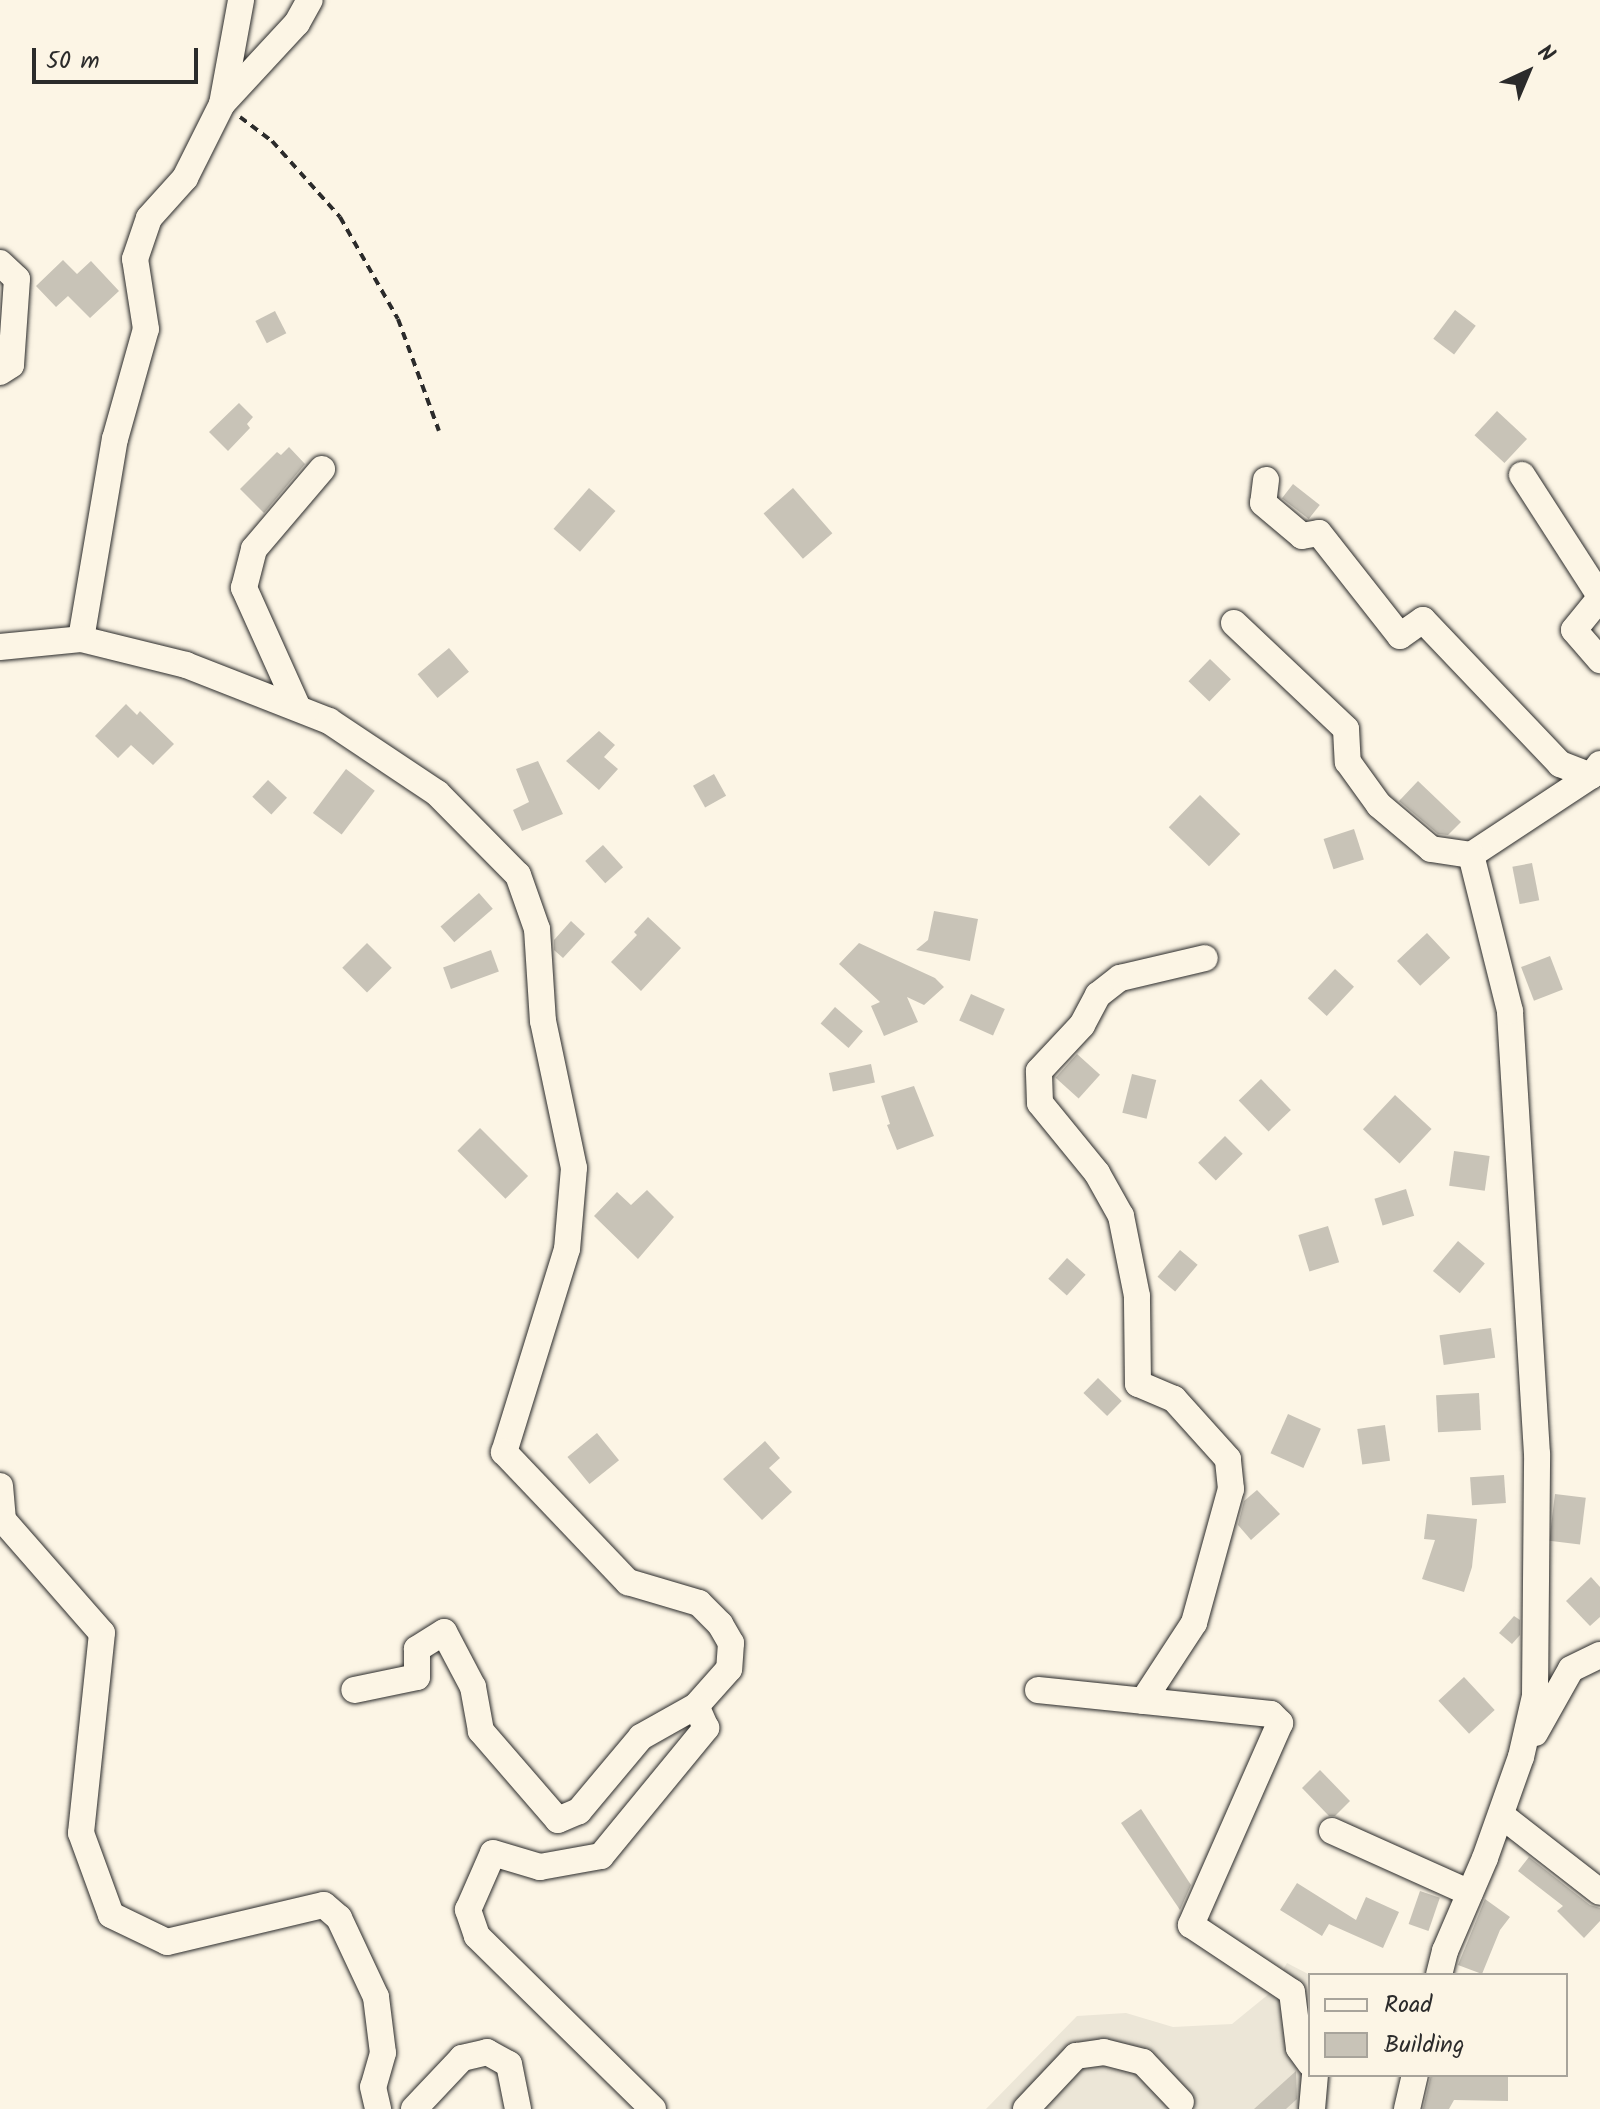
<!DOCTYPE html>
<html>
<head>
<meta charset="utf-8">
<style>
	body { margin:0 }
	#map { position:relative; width:1600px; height:2109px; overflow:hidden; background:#fcf5e5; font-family:Kalam,sans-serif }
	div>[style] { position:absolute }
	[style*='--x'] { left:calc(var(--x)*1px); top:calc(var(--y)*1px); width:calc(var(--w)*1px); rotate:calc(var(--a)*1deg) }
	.built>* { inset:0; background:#ece6d7 }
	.building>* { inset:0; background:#c8c3b7; transform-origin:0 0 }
	.path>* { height:4px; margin-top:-2px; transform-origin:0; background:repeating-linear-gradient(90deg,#2b2b2b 0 8px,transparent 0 14px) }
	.roads { filter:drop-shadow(0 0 2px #2b2b2b) drop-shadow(0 0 2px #2b2b2b) }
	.street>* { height:26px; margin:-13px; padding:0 13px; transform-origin:13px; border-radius:13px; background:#fcf5e5 }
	span { translate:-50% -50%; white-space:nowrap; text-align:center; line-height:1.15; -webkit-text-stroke:7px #fcf5e5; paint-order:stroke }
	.legend { position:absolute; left:1308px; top:1973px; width:260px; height:104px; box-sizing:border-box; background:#fcf5e5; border:2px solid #a8a49b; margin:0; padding:10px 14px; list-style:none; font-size:24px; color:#2b2b2b }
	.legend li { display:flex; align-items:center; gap:16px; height:40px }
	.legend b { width:40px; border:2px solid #a8a49b }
	.north { position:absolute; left:1488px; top:32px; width:80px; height:80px; -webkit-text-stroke:6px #fcf5e5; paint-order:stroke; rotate:44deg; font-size:22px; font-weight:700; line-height:32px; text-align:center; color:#2b2b2b }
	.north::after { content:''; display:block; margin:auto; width:28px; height:36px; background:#2b2b2b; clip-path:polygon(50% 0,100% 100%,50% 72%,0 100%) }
	.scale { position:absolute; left:32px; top:48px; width:166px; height:36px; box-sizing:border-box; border:4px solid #2b2b2b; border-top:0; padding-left:10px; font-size:24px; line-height:28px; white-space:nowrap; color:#2b2b2b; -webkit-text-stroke:6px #fcf5e5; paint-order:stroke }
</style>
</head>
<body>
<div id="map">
	<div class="built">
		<div style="clip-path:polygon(1287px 1963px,1310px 1975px,1310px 2075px,1332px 2075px,1327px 2109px,986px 2109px,1077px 2016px,1126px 2013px,1173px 2027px,1232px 2024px,1270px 1993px)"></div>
	</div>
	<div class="building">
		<div style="clip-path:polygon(63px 260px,77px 274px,91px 261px,119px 291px,90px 318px,68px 296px,56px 307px,36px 286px)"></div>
		<div style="left:1455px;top:310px;width:26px;height:36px;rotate:37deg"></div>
		<div style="left:275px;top:311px;width:25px;height:22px;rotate:63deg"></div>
		<div style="clip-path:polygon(239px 403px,253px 417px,247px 424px,250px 428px,228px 451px,209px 432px)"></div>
		<div style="left:1497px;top:411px;width:41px;height:33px;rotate:43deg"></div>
		<div style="clip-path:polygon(289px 447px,305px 464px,264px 513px,240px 489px,277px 452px,281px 455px)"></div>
		<div style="left:1293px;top:484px;width:34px;height:18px;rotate:38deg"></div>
		<div style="left:589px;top:488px;width:35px;height:54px;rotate:41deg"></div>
		<div style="left:793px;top:488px;width:60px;height:39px;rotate:49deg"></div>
		<div style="left:449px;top:648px;width:31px;height:41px;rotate:50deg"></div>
		<div style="left:1210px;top:659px;width:29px;height:31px;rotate:44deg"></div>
		<div style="clip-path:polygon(126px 704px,137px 715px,140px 711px,174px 744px,153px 765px,131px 745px,118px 758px,95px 736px)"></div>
		<div style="clip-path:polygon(599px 731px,615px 745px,604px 757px,618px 769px,599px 790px,566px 761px)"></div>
		<div style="clip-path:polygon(538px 761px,563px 814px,522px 831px,513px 810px,529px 802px,516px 769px)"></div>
		<div style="left:346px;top:769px;width:36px;height:55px;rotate:37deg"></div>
		<div style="left:714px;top:774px;width:25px;height:24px;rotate:61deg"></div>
		<div style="left:268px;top:780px;width:26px;height:23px;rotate:43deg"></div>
		<div style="clip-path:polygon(1418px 781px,1461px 822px,1448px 835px,1438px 834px,1399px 801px)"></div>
		<div style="left:1200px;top:795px;width:56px;height:45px;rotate:44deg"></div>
		<div style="left:1354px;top:829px;width:32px;height:32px;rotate:72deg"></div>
		<div style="left:603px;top:845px;width:30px;height:24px;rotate:48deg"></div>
		<div style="left:1532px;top:863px;width:38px;height:20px;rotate:79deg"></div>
		<div style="left:479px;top:893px;width:21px;height:51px;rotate:49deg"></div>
		<div style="clip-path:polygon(934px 911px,978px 919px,970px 961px,916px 950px,928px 940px)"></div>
		<div style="clip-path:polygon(648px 917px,681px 948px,641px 991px,611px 962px,637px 935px,634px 932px)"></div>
		<div style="clip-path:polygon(571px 921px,585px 934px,563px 958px,554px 950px,554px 940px)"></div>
		<div style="left:1427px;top:933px;width:34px;height:41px;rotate:47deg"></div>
		<div style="left:367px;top:943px;width:35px;height:35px;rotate:45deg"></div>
		<div style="clip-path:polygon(859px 943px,935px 978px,944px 987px,924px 1005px,907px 997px,918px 1022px,884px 1036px,871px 1006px,880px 1002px,839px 964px)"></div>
		<div style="left:491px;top:950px;width:23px;height:51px;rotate:70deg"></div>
		<div style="left:1550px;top:956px;width:36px;height:31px;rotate:69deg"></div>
		<div style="left:1335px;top:969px;width:26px;height:40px;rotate:43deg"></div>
		<div style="left:971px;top:994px;width:37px;height:29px;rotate:24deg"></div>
		<div style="left:835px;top:1007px;width:37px;height:22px;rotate:41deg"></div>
		<div style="left:1077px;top:1054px;width:31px;height:32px;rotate:42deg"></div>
		<div style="left:871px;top:1064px;width:19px;height:43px;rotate:78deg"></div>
		<div style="left:1132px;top:1074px;width:25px;height:40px;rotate:14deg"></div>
		<div style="left:1261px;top:1079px;width:43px;height:31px;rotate:46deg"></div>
		<div style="clip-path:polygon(914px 1086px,934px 1136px,897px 1150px,887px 1125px,890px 1124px,881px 1096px)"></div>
		<div style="left:1395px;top:1095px;width:50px;height:47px;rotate:43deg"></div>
		<div style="left:480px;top:1128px;width:68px;height:32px;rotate:45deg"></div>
		<div style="left:1225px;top:1136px;width:25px;height:38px;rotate:45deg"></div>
		<div style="left:1454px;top:1151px;width:36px;height:35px;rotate:8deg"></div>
		<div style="left:1406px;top:1189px;width:28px;height:33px;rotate:73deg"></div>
		<div style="clip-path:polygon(647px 1190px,674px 1217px,638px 1259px,594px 1216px,617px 1192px,631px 1205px)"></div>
		<div style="left:1328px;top:1226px;width:38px;height:31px;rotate:73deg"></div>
		<div style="left:1458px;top:1241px;width:35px;height:39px;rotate:40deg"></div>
		<div style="left:1180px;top:1250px;width:23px;height:35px;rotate:40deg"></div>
		<div style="left:1067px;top:1258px;width:25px;height:28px;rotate:42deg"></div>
		<div style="left:1491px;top:1328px;width:30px;height:52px;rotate:82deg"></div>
		<div style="left:1098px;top:1378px;width:33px;height:21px;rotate:44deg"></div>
		<div style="left:1479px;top:1393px;width:37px;height:43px;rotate:87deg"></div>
		<div style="left:1288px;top:1414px;width:36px;height:43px;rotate:24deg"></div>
		<div style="left:1385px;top:1425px;width:36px;height:28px;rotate:82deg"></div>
		<div style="left:597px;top:1433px;width:35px;height:38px;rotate:51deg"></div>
		<div style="clip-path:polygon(765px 1441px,780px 1458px,769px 1468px,792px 1492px,762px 1520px,723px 1479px)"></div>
		<div style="left:1504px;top:1475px;width:28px;height:34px;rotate:86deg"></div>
		<div style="clip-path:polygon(1257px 1490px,1280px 1514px,1251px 1540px,1238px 1525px,1244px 1501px)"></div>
		<div style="left:1555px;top:1494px;width:31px;height:47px;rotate:7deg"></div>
		<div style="clip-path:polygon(1427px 1514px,1477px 1519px,1472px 1567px,1464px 1592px,1422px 1579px,1435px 1540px,1424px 1539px)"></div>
		<div style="clip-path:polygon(1591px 1577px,1600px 1587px,1600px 1617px,1590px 1626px,1566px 1601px)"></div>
		<div style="clip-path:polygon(1514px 1616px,1520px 1620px,1520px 1635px,1512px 1644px,1499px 1633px)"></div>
		<div style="left:1464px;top:1677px;width:45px;height:35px;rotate:47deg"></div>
		<div style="clip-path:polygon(1320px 1770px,1350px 1801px,1335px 1816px,1329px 1816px,1302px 1788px)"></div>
		<div style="clip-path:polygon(1141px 1809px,1191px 1885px,1180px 1910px,1121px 1823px)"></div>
		<div style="clip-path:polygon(1529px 1857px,1590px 1905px,1600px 1908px,1600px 1921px,1584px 1938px,1557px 1911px,1563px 1906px,1518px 1871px)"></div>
		<div style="clip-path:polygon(1297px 1883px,1356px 1920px,1366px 1897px,1399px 1912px,1383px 1948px,1329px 1924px,1322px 1936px,1280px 1910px)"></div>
		<div style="left:1420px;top:1891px;width:21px;height:35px;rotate:19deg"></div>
		<div style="clip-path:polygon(1485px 1899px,1510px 1917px,1500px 1930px,1482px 1974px,1458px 1965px)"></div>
		<div style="clip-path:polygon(1296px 2071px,1297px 2099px,1286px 2109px,1254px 2109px)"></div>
		<div style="clip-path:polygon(1431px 2075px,1508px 2075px,1508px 2101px,1454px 2100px,1449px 2109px,1423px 2109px)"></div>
	</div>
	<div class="path">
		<div style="--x:240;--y:117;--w:40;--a:37"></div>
		<div style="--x:272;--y:141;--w:102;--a:48.2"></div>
		<div style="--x:340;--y:217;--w:117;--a:60.4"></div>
		<div style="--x:398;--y:319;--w:119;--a:69.9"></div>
	</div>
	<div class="roads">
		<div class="street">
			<div style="--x:222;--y:104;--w:110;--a:-47.2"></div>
			<div style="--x:297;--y:23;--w:26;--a:-61"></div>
			<div style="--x:0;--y:263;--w:23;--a:43"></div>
			<div style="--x:17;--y:279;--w:86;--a:94"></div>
			<div style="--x:11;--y:365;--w:13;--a:148"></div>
			<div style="--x:1522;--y:475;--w:144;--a:57.2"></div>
			<div style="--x:1266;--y:480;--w:23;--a:97"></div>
			<div style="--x:1263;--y:503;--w:51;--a:40.2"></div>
			<div style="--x:1302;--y:536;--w:17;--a:-10"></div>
			<div style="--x:1319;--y:533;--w:131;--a:51.8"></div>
			<div style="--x:1400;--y:636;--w:28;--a:-35"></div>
			<div style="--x:1423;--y:620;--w:199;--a:46.4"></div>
			<div style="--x:1560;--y:764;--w:33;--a:21"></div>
			<div style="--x:1600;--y:598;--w:41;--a:129.1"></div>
			<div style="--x:1574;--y:630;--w:40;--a:49"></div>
			<div style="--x:1234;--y:623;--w:154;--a:43.4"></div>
			<div style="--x:1346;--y:729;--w:33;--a:87"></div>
			<div style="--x:1348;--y:762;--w:53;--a:54.2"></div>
			<div style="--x:1379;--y:805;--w:68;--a:40.2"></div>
			<div style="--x:1431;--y:849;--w:40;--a:8.5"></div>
			<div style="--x:1471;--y:855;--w:144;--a:-33.4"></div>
			<div style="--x:1591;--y:776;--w:15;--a:-53"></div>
			<div style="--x:81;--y:639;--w:203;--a:-80.4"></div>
			<div style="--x:115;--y:439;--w:114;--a:-74.3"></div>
			<div style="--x:146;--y:329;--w:71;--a:-98.9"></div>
			<div style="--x:135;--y:259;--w:43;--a:-71.1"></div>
			<div style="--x:149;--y:218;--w:54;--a:-48"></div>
			<div style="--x:185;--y:178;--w:83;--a:-63.4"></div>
			<div style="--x:222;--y:104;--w:106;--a:-79.6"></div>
			<div style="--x:0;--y:647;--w:81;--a:-5.6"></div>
			<div style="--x:81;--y:639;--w:108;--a:13.9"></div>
			<div style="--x:186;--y:665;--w:154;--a:21.4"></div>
			<div style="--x:329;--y:721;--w:130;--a:33.7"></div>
			<div style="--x:437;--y:793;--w:115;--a:45.4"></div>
			<div style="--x:518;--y:875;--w:57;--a:70.6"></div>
			<div style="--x:537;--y:929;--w:92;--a:86.3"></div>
			<div style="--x:543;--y:1021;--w:150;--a:78.1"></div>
			<div style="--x:574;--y:1168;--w:81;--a:94.9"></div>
			<div style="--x:567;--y:1249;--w:213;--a:107.2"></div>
			<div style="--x:504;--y:1452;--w:180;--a:46.4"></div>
			<div style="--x:628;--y:1582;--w:74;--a:16.5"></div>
			<div style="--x:699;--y:1603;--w:30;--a:45"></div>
			<div style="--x:720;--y:1624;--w:22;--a:60"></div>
			<div style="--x:731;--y:1643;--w:26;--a:94"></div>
			<div style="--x:729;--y:1669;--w:50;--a:131.7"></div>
			<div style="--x:696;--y:1706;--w:63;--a:150.6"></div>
			<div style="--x:641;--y:1737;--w:97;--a:130"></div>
			<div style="--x:579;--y:1811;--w:23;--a:157"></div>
			<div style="--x:558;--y:1820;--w:118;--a:-130.9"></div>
			<div style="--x:481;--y:1731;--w:45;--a:-100.3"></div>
			<div style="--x:473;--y:1687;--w:62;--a:-117.8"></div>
			<div style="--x:444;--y:1632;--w:32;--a:148"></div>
			<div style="--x:417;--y:1649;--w:28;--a:90"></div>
			<div style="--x:417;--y:1677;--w:64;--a:168.3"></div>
			<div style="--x:298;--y:708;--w:132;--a:-114.2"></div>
			<div style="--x:244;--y:588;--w:40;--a:-75.6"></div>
			<div style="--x:254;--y:549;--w:105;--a:-49.6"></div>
			<div style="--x:0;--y:1486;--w:34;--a:85"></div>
			<div style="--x:3;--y:1520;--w:150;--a:48.8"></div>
			<div style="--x:102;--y:1633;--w:201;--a:96"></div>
			<div style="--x:81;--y:1833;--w:87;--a:69.9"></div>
			<div style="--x:111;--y:1915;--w:62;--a:25.7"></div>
			<div style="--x:167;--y:1942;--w:161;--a:-13.3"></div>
			<div style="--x:324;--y:1905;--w:20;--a:41"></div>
			<div style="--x:339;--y:1918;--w:87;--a:64.9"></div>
			<div style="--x:376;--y:1997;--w:56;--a:82.9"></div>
			<div style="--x:383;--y:2053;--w:35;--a:106"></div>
			<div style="--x:373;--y:2087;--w:23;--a:77"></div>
			<div style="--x:1038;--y:1690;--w:234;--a:5.9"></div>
			<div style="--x:1271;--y:1714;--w:13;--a:45"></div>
			<div style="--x:1280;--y:1723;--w:221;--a:113.8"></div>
			<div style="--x:1191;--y:1925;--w:121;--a:33.6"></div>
			<div style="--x:1292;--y:1992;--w:56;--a:82.9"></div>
			<div style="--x:1299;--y:2048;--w:19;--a:54"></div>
			<div style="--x:1143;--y:1701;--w:93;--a:-56.8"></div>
			<div style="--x:1194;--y:1623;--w:139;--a:-74.6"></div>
			<div style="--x:1231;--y:1489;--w:30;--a:-96"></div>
			<div style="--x:1228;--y:1459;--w:81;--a:-132"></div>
			<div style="--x:1174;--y:1399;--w:39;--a:-157"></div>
			<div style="--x:1138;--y:1384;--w:88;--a:-90.7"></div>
			<div style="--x:1137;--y:1296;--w:82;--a:-101.3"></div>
			<div style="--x:1121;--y:1216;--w:49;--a:-119.2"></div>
			<div style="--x:1097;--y:1173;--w:90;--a:-129.2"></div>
			<div style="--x:1040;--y:1103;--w:32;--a:-92"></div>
			<div style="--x:1039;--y:1071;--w:63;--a:-46.9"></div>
			<div style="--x:1082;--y:1025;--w:34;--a:-62"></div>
			<div style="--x:1098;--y:995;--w:28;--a:-38"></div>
			<div style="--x:1120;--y:978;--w:87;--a:-13.2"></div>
			<div style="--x:1535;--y:1733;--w:73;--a:-60.6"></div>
			<div style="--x:1571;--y:1669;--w:32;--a:-26"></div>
			<div style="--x:1501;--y:1815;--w:125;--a:37.9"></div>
			<div style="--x:1332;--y:1831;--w:151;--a:24.2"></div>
			<div style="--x:1439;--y:1975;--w:25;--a:-76"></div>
			<div style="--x:1445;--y:1951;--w:101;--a:-66.7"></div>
			<div style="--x:1485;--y:1858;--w:107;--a:-70.4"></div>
			<div style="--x:1521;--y:1757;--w:63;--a:-77.1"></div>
			<div style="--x:1535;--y:1696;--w:242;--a:-89.5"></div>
			<div style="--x:1537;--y:1454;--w:444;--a:-93.5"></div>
			<div style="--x:1510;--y:1011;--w:161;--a:-104"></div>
			<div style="--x:414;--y:2109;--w:70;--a:-46.7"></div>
			<div style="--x:462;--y:2058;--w:26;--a:-13"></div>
			<div style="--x:487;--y:2052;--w:25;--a:29"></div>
			<div style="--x:509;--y:2064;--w:46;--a:78.7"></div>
			<div style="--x:653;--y:2109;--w:247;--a:-135.5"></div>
			<div style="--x:477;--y:1936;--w:28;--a:-109"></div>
			<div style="--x:468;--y:1910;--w:62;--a:-66.3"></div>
			<div style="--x:493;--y:1853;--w:49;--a:16.6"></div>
			<div style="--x:540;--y:1867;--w:62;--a:-10.2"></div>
			<div style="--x:601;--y:1856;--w:166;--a:-50.6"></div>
			<div style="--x:706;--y:1728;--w:24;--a:-114"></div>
			<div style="--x:1026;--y:2109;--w:73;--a:-46.7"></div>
			<div style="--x:1076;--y:2056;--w:28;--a:-8"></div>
			<div style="--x:1104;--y:2052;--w:40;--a:14.4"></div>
			<div style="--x:1143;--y:2062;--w:55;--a:46.5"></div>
			<div style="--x:1312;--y:2109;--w:34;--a:-85"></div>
			<div style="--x:1407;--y:2109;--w:35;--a:-77"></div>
		</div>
	</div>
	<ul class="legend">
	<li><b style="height:10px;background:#fcf5e5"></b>Road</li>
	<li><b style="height:22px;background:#c8c3b7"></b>Building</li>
	</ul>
	<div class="north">N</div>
	<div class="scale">50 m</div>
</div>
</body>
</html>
